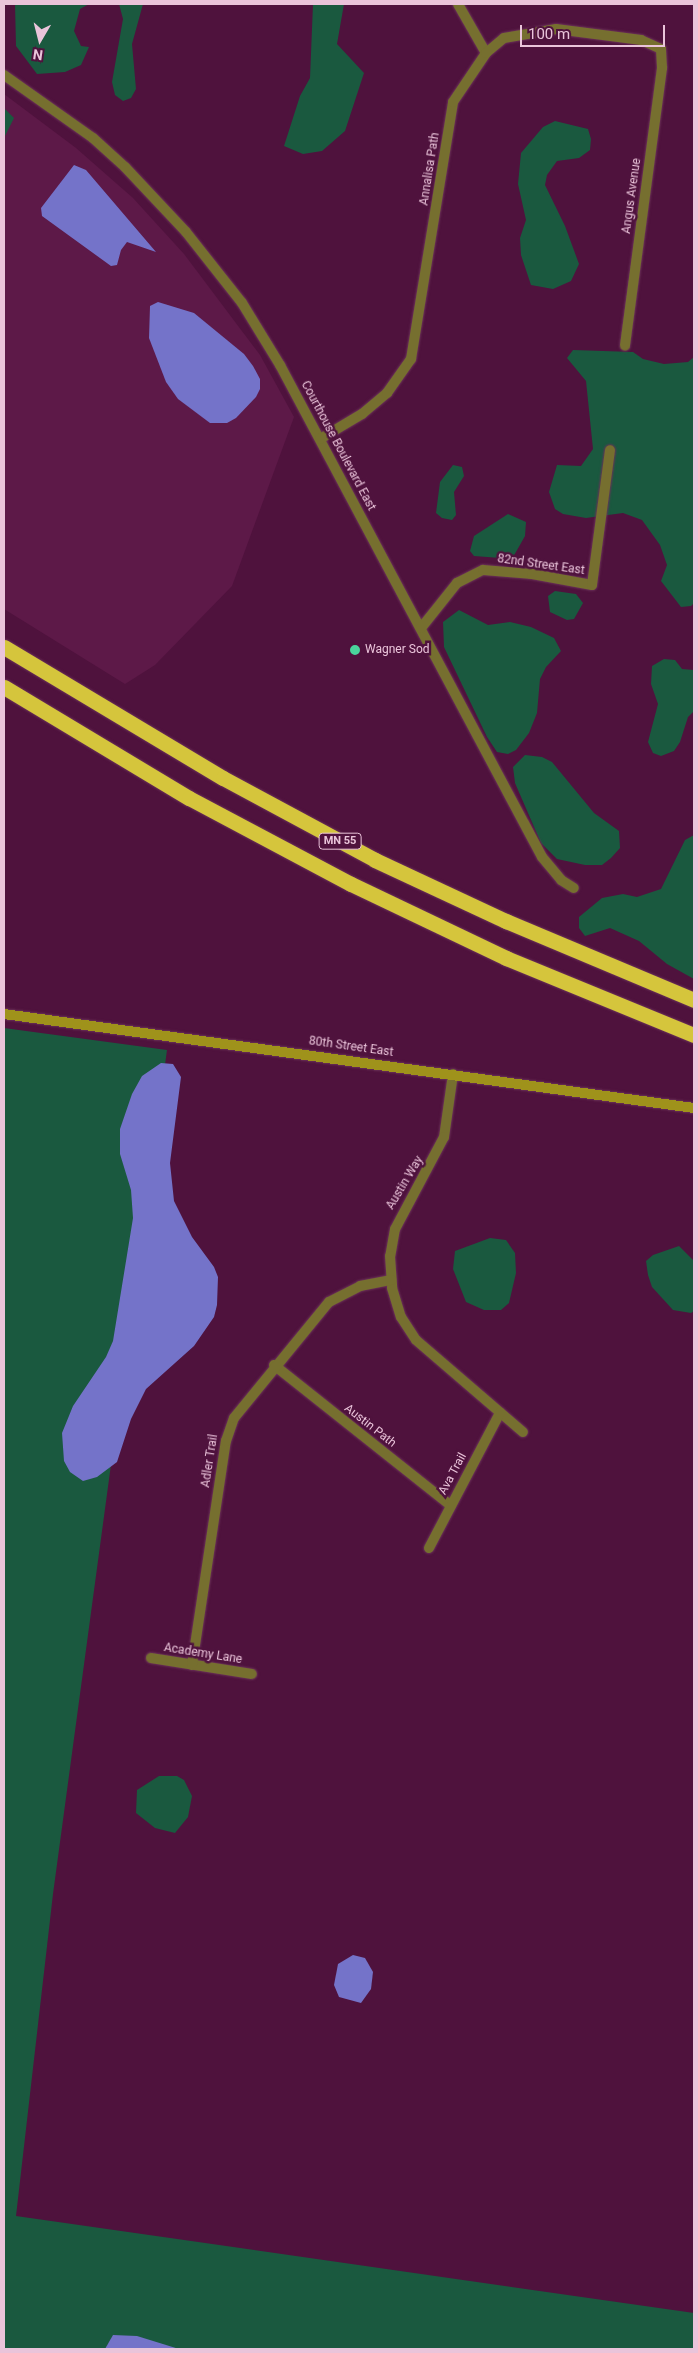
<!DOCTYPE html>
<html>
<head>
<meta charset="utf-8">
<style>
	body { margin:0 }
	#map { position:relative; width:698px; height:2353px; overflow:hidden; background:#4f123d; font-family:Roboto,sans-serif }
	div>[style] { position:absolute }
	[style*='--x'] { left:calc(var(--x)*1px); top:calc(var(--y)*1px); width:calc(var(--w)*1px); rotate:calc(var(--a)*1deg) }
	.built>* { inset:0; background:#5d1948 }
	.green>* { inset:0; background:#1a593f }
	.water>* { inset:0; background:#7473c9 }
	.roads { filter:drop-shadow(0 0 1px #6b3259) drop-shadow(0 0 1px #6b3259) }
	.street>* { height:10px; margin:-5px; padding:0 5px; transform-origin:5px; border-radius:5px; background:#766f2f }
	.secondary>* { height:10px; margin:-5px; padding:0 5px; transform-origin:5px; border-radius:5px; background:#9f921b }
	.highway>* { height:15px; margin:-7.5px; padding:0 7.5px; transform-origin:7.5px; border-radius:7.5px; background:#d5c53c }
	.dots>* { width:14px; height:14px; translate:-50% -50%; box-sizing:border-box; border:2px solid #4f123d; border-radius:50% }
	span { translate:-50% -50%; white-space:nowrap; text-align:center; line-height:1.15; -webkit-text-stroke:5px #4f123d; paint-order:stroke }
	.shield-label span { padding:1px 4px; background:#4f123d; border:1px solid; border-radius:4px; -webkit-text-stroke-width:0 }
	.shield-label { font-size:11px; color:#eac4da; font-weight:700 }
	.street-label { font-size:12px; color:#eac4da }
	.poi-label { font-size:12px; color:#eac4da }
	.left { translate:0 -50%; text-align:left }
	.frame { position:absolute; inset:0; border:5px solid #eac4da; pointer-events:none }
	.north { position:absolute; left:15px; top:15px; width:50px; height:50px; -webkit-text-stroke:4px #4f123d; paint-order:stroke; rotate:188deg; font-size:14px; font-weight:700; line-height:20px; text-align:center; color:#eac4da }
	.north::after { content:''; display:block; margin:auto; width:18px; height:22px; background:#eac4da; clip-path:polygon(50% 0,100% 100%,50% 72%,0 100%) }
	.scale { position:absolute; left:520px; top:25px; width:145px; height:22px; box-sizing:border-box; border:2px solid #eac4da; border-top:0; padding-left:6px; font-size:15px; line-height:18px; white-space:nowrap; color:#eac4da; -webkit-text-stroke:4px #4f123d; paint-order:stroke }
</style>
</head>
<body>
<div id="map">
	<div class="built">
		<div style="clip-path:polygon(4px 94px,76px 148px,133px 198px,184px 254px,260px 355px,294px 417px,232px 586px,155px 665px,125px 684px,4px 609px)"></div>
	</div>
	<div class="green">
		<div style="clip-path:polygon(15px 4px,89px 4px,80px 9px,74px 31px,81px 46px,89px 47px,81px 65px,65px 72px,37px 74px,16px 46px)"></div>
		<div style="clip-path:polygon(119px 4px,143px 4px,132px 44px,136px 89px,131px 98px,123px 101px,115px 95px,112px 82px,123px 19px)"></div>
		<div style="clip-path:polygon(313px 4px,344px 4px,337px 44px,364px 73px,345px 131px,322px 151px,303px 154px,284px 146px,300px 96px,310px 78px)"></div>
		<div style="clip-path:polygon(4px 108px,14px 118px,4px 138px)"></div>
		<div style="clip-path:polygon(555px 121px,588px 129px,591px 139px,590px 150px,579px 158px,557px 161px,547px 175px,545px 185px,565px 226px,579px 264px,571px 281px,553px 289px,531px 285px,521px 255px,520px 238px,526px 220px,518px 184px,521px 153px,543px 127px)"></div>
		<div style="clip-path:polygon(573px 350px,633px 352px,643px 359px,664px 364px,688px 362px,694px 357px,694px 603px,691px 606px,681px 607px,661px 581px,667px 565px,660px 545px,642px 520px,623px 513px,586px 518px,563px 514px,555px 509px,549px 492px,557px 465px,581px 466px,593px 449px,586px 381px,567px 358px)"></div>
		<div style="clip-path:polygon(453px 465px,462px 467px,464px 476px,454px 492px,456px 515px,452px 520px,442px 518px,436px 513px,440px 482px)"></div>
		<div style="clip-path:polygon(508px 514px,526px 522px,525px 536px,512px 559px,474px 556px,470px 551px,474px 536px)"></div>
		<div style="clip-path:polygon(555px 591px,576px 594px,583px 603px,574px 619px,567px 620px,550px 612px,548px 596px)"></div>
		<div style="clip-path:polygon(459px 610px,488px 625px,510px 622px,531px 627px,554px 638px,561px 651px,546px 667px,540px 679px,537px 713px,529px 733px,516px 750px,508px 754px,497px 752px,487px 737px,444px 647px,443px 622px)"></div>
		<div style="clip-path:polygon(664px 659px,675px 660px,682px 669px,694px 670px,694px 711px,688px 717px,680px 742px,674px 751px,661px 756px,653px 753px,648px 742px,658px 704px,651px 684px,652px 666px)"></div>
		<div style="clip-path:polygon(525px 755px,542px 757px,552px 762px,594px 813px,619px 831px,620px 848px,611px 858px,602px 865px,585px 865px,557px 859px,541px 843px,515px 783px,513px 767px)"></div>
		<div style="clip-path:polygon(694px 835px,694px 979px,667px 964px,639px 941px,610px 928px,585px 936px,579px 928px,579px 917px,602px 898px,623px 894px,637px 897px,661px 889px,685px 840px)"></div>
		<div style="clip-path:polygon(4px 1028px,167px 1050px,53px 1894px,16px 2216px,694px 2313px,694px 2349px,4px 2349px)"></div>
		<div style="clip-path:polygon(490px 1238px,506px 1240px,515px 1253px,516px 1273px,509px 1303px,501px 1310px,484px 1310px,466px 1302px,453px 1269px,455px 1251px)"></div>
		<div style="clip-path:polygon(679px 1246px,694px 1261px,694px 1311px,691px 1313px,673px 1310px,652px 1287px,648px 1275px,646px 1261px,653px 1255px)"></div>
		<div style="clip-path:polygon(159px 1776px,177px 1776px,184px 1780px,192px 1796px,188px 1817px,175px 1833px,155px 1828px,136px 1813px,137px 1790px)"></div>
	</div>
	<div class="water">
		<div style="clip-path:polygon(74px 165px,86px 170px,156px 252px,127px 242px,121px 250px,117px 265px,111px 266px,42px 216px,41px 208px)"></div>
		<div style="clip-path:polygon(158px 302px,194px 313px,244px 354px,253px 366px,260px 379px,260px 389px,256px 397px,236px 418px,227px 423px,210px 423px,178px 399px,166px 382px,149px 338px,150px 306px)"></div>
		<div style="clip-path:polygon(161px 1063px,173px 1064px,181px 1077px,170px 1163px,174px 1201px,192px 1237px,214px 1267px,218px 1277px,217px 1305px,214px 1317px,194px 1346px,146px 1389px,131px 1419px,117px 1462px,97px 1477px,83px 1481px,70px 1472px,64px 1461px,62px 1433px,73px 1406px,106px 1357px,113px 1341px,133px 1218px,131px 1190px,120px 1154px,120px 1129px,132px 1094px,142px 1076px)"></div>
		<div style="clip-path:polygon(353px 1955px,365px 1958px,373px 1972px,371px 1989px,361px 2003px,339px 1997px,334px 1985px,338px 1964px)"></div>
		<div style="clip-path:polygon(113px 2335px,137px 2336px,179px 2349px,105px 2349px)"></div>
	</div>
	<div class="roads">
		<div class="street">
			<div style="--x:458;--y:4;--w:56;--a:60.3"></div>
			<div style="--x:4;--y:75;--w:109;--a:35.3"></div>
			<div style="--x:93;--y:138;--w:43;--a:42.2"></div>
			<div style="--x:125;--y:167;--w:89;--a:46.8"></div>
			<div style="--x:186;--y:232;--w:90;--a:51.7"></div>
			<div style="--x:242;--y:303;--w:73;--a:58.5"></div>
			<div style="--x:280;--y:365;--w:557;--a:61.96"></div>
			<div style="--x:542;--y:857;--w:30;--a:50"></div>
			<div style="--x:561;--y:880;--w:15;--a:32"></div>
			<div style="--x:320;--y:439;--w:49;--a:-30.8"></div>
			<div style="--x:362;--y:414;--w:33;--a:-40"></div>
			<div style="--x:387;--y:393;--w:42;--a:-54.8"></div>
			<div style="--x:411;--y:359;--w:260;--a:-80.7"></div>
			<div style="--x:453;--y:102;--w:59;--a:-56"></div>
			<div style="--x:486;--y:53;--w:23;--a:-40"></div>
			<div style="--x:504;--y:38;--w:53;--a:-9.8"></div>
			<div style="--x:556;--y:29;--w:86;--a:7.4"></div>
			<div style="--x:641;--y:40;--w:22;--a:24"></div>
			<div style="--x:661;--y:49;--w:19;--a:87"></div>
			<div style="--x:662;--y:68;--w:280;--a:97.6"></div>
			<div style="--x:421;--y:628;--w:58;--a:-51.3"></div>
			<div style="--x:457;--y:583;--w:29;--a:-27"></div>
			<div style="--x:483;--y:570;--w:49;--a:4.7"></div>
			<div style="--x:532;--y:574;--w:61;--a:10.4"></div>
			<div style="--x:592;--y:585;--w:136;--a:-82.4"></div>
			<div style="--x:453;--y:1074;--w:64;--a:98.1"></div>
			<div style="--x:444;--y:1137;--w:104;--a:118"></div>
			<div style="--x:395;--y:1229;--w:27;--a:100"></div>
			<div style="--x:390;--y:1256;--w:32;--a:86"></div>
			<div style="--x:392;--y:1288;--w:30;--a:73"></div>
			<div style="--x:401;--y:1317;--w:27;--a:57"></div>
			<div style="--x:416;--y:1340;--w:141;--a:40.7"></div>
			<div style="--x:274;--y:1365;--w:226;--a:38.5"></div>
			<div style="--x:429;--y:1548;--w:153;--a:-62.3"></div>
			<div style="--x:151;--y:1658;--w:102;--a:9"></div>
			<div style="--x:192;--y:1665;--w:227;--a:-81.4"></div>
			<div style="--x:226;--y:1441;--w:24;--a:-71"></div>
			<div style="--x:234;--y:1418;--w:150;--a:-50.7"></div>
			<div style="--x:329;--y:1302;--w:35;--a:-27"></div>
			<div style="--x:360;--y:1286;--w:32;--a:-11"></div>
		</div>
		<div class="secondary">
			<div style="--x:4;--y:1014;--w:696;--a:7.76"></div>
		</div>
		<div class="highway">
			<div style="--x:4;--y:647;--w:255;--a:30.9"></div>
			<div style="--x:223;--y:778;--w:173;--a:28.3"></div>
			<div style="--x:375;--y:860;--w:145;--a:25"></div>
			<div style="--x:506;--y:921;--w:204;--a:22.8"></div>
			<div style="--x:4;--y:687;--w:216;--a:31"></div>
			<div style="--x:189;--y:798;--w:183;--a:28"></div>
			<div style="--x:351;--y:884;--w:172;--a:25.5"></div>
			<div style="--x:506;--y:958;--w:203;--a:22.3"></div>
		</div>
	</div>
	<div class="dots">
		<div style="left:355px;top:650px;background:#4ad49c"></div>
	</div>
	<div class="shield-label">
		<span style="left:340px;top:841px">MN 55</span>
	</div>
	<div class="street-label">
		<span style="left:430px;top:169px;rotate:-81deg">Annalisa Path</span>
		<span style="left:632px;top:196px;rotate:-82deg">Angus Avenue</span>
		<span style="left:338px;top:446px;rotate:62deg">Courthouse Boulevard East</span>
		<span style="left:541px;top:565px;rotate:8deg">82nd Street East</span>
		<span style="left:351px;top:1047px;rotate:8deg">80th Street East</span>
		<span style="left:405px;top:1183px;rotate:-59deg">Austin Way</span>
		<span style="left:370px;top:1426px;rotate:38deg">Austin Path</span>
		<span style="left:210px;top:1461px;rotate:-81deg">Adler Trail</span>
		<span style="left:453px;top:1474px;rotate:-62deg">Ava Trail</span>
		<span style="left:203px;top:1654px;rotate:9deg">Academy Lane</span>
	</div>
	<div class="poi-label">
		<span class="left" style="left:365px;top:650px">Wagner Sod</span>
	</div>
	<div class="frame"></div>
	<div class="north">N</div>
	<div class="scale">100 m</div>
</div>
</body>
</html>
